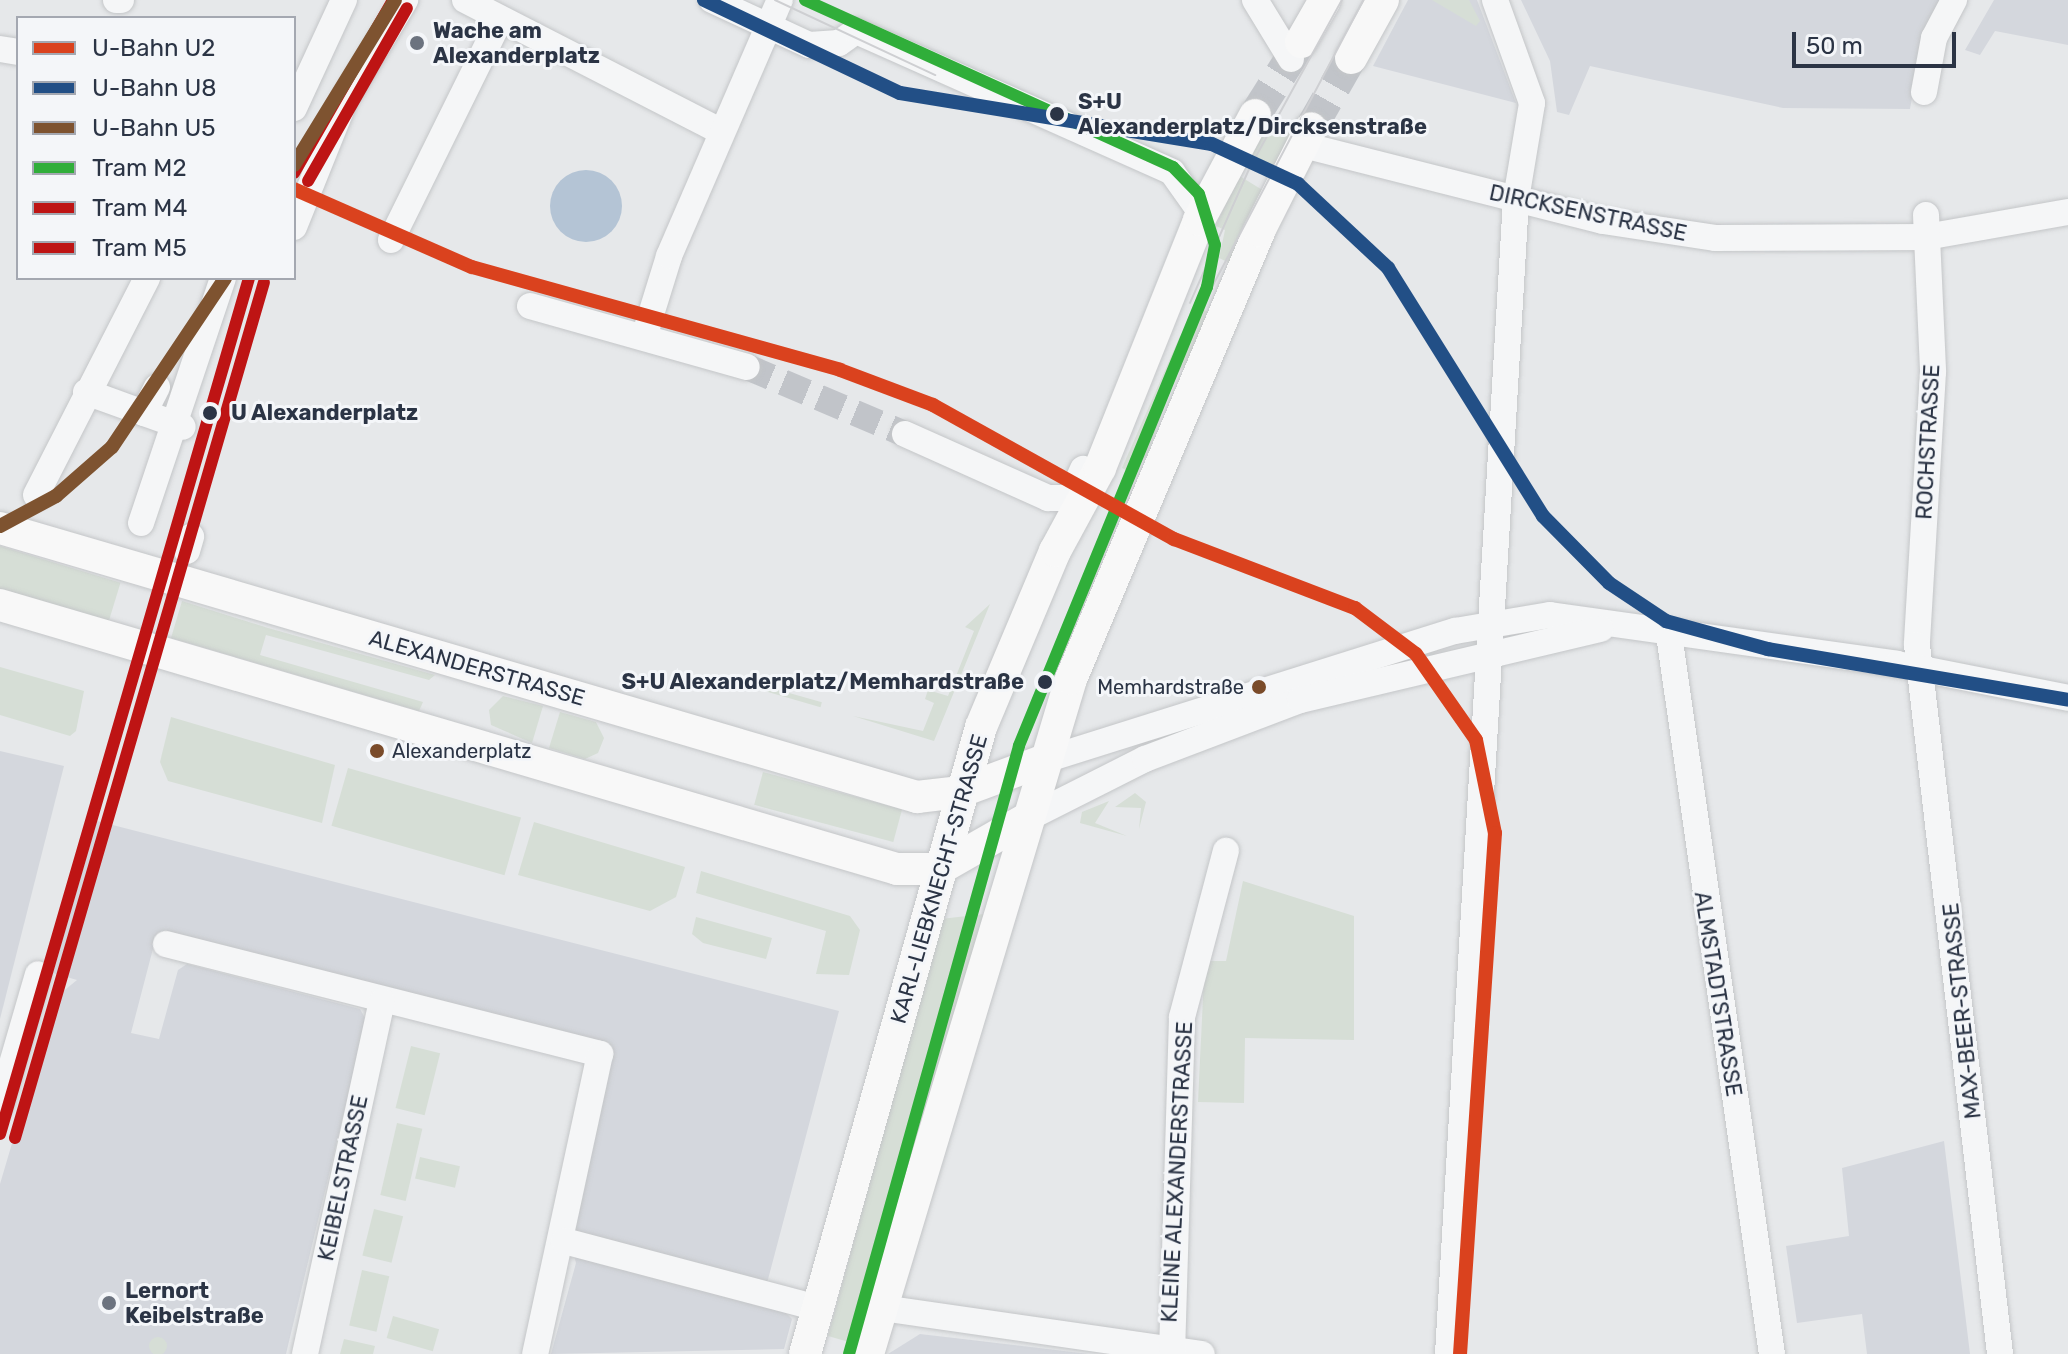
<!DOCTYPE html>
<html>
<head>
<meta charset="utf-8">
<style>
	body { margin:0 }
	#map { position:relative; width:2068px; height:1354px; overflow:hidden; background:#e6e8ea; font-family:Rubik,sans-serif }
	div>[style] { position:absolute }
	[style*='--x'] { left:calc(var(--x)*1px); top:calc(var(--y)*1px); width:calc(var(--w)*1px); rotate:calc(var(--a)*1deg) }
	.built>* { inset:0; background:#d4d7dd }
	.green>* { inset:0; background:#d6ded6; transform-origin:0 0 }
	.round { border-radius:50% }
	.water>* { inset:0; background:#b4c4d5 }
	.minor-tunnel>* { height:26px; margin-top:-13px; transform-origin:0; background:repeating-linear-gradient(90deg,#c1c4c9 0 26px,transparent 0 39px) }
	.major-tunnel>* { height:32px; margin-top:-16px; transform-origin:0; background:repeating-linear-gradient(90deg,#c1c4c9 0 32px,transparent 0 48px) }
	.roads { filter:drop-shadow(0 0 2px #c4c6c8) drop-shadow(0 0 2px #c4c6c8) }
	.minor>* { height:26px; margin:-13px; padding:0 13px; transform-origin:13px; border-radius:13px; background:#f5f6f7 }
	.major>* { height:32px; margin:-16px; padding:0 16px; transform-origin:16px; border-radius:16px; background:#f8f8f8 }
	.tram>* { height:2px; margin:-1px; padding:0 1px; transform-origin:1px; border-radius:1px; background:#cecfd2 }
	.tram-1>* { height:12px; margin:-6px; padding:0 6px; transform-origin:6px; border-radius:6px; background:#30ae3a }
	.tram-2>* { height:12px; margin:-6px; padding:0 6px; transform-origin:6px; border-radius:6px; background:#be1414 }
	.tram-3>* { height:12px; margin:-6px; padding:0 6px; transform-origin:6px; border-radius:6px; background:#be1414 }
	.metro-1>* { height:14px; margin:-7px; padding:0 7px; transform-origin:7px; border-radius:7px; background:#da421e }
	.metro-2>* { height:14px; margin:-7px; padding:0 7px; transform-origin:7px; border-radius:7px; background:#224f86 }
	.metro-3>* { height:14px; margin:-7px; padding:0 7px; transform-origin:7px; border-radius:7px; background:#7e5330 }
	.dots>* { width:22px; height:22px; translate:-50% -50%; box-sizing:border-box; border:4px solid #f4f6f9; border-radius:50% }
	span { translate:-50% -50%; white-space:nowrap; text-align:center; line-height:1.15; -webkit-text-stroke:6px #f4f6f9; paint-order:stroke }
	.bus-label { font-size:20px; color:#2b3445 }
	.right { translate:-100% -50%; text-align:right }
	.left { translate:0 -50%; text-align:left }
	.poi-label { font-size:22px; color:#2b3445; font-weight:700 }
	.stop-label { font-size:22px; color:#2b3445; font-weight:700 }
	.street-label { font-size:22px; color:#2b3445 }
	.legend { position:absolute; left:16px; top:16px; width:280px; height:264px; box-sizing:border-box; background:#f4f6f9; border:2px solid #a4a8b1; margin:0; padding:10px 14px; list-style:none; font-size:24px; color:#2b3445 }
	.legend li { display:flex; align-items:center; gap:16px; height:40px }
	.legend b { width:40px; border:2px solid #a4a8b1 }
	.scale { position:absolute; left:1792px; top:32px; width:164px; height:36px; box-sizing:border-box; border:4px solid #2b3445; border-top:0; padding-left:10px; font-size:24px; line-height:28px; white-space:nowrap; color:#2b3445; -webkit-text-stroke:6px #f4f6f9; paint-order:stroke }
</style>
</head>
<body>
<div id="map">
	<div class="built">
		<div style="clip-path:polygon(1408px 0,1477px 0,1516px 103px,1373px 66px)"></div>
		<div style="clip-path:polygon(1521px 0,1944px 0,1919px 56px,1910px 109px,1783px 108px,1590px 66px,1569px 115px,1557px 112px,1550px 61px)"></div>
		<div style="clip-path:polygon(1994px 0,2068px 0,2068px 45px,1995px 31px,1980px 55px,1965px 50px)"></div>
		<div style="clip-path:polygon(0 751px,64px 766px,0 1019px)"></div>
		<div style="clip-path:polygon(97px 821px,839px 1011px,766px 1287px,573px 1235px,609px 1052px,155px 941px,131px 1033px,159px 1039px,178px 970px,187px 964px,360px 1009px,366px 1020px,286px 1354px,0 1354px,0 1184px,55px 998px,77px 980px,53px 973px)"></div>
		<div style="clip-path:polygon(1944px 1141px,1970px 1354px,1867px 1354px,1862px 1314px,1797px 1323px,1786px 1246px,1849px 1236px,1842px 1168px)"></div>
		<div style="clip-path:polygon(573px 1251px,776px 1303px,792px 1319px,784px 1349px,551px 1354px,576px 1263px)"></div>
		<div style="clip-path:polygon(920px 1334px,1089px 1354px,888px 1354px)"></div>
	</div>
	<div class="green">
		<div style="clip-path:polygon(1432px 0,1469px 0,1480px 21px,1476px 26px)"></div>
		<div style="clip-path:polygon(1270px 118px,1299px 126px,1273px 172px,1248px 156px)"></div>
		<div style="clip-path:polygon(1238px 175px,1264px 191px,1232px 264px,1219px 258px,1225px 230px,1216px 226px)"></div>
		<div style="clip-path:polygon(1204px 310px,1211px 313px,1191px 360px,1177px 373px,1147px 455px,1132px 472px)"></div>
		<div style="clip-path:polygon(1180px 336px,1182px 337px,1126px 470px,1122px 468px)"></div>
		<div style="left:0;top:546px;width:126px;height:42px;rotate:17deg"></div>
		<div style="clip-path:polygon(182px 601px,268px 628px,435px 675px,429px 680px,266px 635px,260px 655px,423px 702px,419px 711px,171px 638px)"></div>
		<div style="clip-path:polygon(990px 604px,934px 741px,853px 716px,923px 731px,934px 703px,925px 699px,928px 690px,948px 696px,974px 631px,965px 627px)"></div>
		<div style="clip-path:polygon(0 667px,84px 691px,76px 731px,70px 736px,0 715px)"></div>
		<div style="left:744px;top:680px;width:81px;height:5px;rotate:16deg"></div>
		<div style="clip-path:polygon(503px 696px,543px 706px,532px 743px,491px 725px,489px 710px)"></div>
		<div style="clip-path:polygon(560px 712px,596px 722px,604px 738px,598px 753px,585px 759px,549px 748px)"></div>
		<div style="clip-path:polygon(171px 717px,335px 765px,322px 823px,168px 781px,160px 762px)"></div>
		<div style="left:348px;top:768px;width:180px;height:60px;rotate:16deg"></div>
		<div style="left:763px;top:772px;width:144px;height:34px;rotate:15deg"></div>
		<div style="clip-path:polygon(1135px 793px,1146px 802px,1139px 829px,1141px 808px,1115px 807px)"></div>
		<div style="clip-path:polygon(1109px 801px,1095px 823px,1127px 836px,1080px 823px,1082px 812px)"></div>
		<div style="clip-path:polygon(534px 822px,685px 867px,676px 897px,650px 911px,518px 875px)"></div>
		<div style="clip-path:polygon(701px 871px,850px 916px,860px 930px,849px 975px,816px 974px,826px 931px,696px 893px)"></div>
		<div style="clip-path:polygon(1243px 881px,1354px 916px,1354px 1040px,1245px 1038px,1244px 1103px,1198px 1102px,1204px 977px,1208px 961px,1226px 961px)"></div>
		<div style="clip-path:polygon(984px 914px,856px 1344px,828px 1336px,941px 919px)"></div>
		<div style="clip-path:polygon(696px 917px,772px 938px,766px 959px,703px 943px,692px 934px)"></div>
		<div style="left:411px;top:1046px;width:30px;height:64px;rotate:14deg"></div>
		<div style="left:397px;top:1123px;width:26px;height:74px;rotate:13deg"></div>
		<div style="left:420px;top:1157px;width:41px;height:22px;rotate:13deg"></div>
		<div style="left:374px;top:1209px;width:30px;height:48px;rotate:14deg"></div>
		<div style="left:362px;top:1270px;width:28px;height:57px;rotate:13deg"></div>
		<div style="left:393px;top:1316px;width:48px;height:23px;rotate:16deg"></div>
		<div class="round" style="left:149px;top:1337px;width:18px;height:18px"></div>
		<div style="clip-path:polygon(344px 1339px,375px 1346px,373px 1354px,340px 1354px)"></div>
	</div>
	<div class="water">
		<div class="round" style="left:550px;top:170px;width:72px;height:72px"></div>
	</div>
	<div class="minor-tunnel">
		<div style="--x:747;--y:367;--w:172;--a:23"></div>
	</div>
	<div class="major-tunnel">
		<div style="--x:1255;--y:115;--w:86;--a:-57.8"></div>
		<div style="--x:1311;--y:128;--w:81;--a:-60.3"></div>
	</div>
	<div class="roads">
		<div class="minor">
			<div style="--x:116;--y:0;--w:5;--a:0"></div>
			<div style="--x:465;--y:0;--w:287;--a:27.2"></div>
			<div style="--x:712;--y:0;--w:107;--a:24.9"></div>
			<div style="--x:809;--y:45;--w:30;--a:-4"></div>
			<div style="--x:839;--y:43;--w:21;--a:-35"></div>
			<div style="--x:856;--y:31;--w:346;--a:24"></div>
			<div style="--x:1172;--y:172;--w:52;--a:54.5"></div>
			<div style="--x:1255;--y:0;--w:69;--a:58.6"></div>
			<div style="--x:0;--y:49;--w:18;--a:9"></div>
			<div style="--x:1924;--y:92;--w:55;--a:-79.5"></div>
			<div style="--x:1934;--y:38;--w:43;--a:-62.2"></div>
			<div style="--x:294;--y:108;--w:119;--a:-65.2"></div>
			<div style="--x:1303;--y:145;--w:309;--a:14.2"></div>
			<div style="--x:1603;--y:221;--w:113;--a:8.6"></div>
			<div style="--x:1715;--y:238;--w:211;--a:-0.3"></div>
			<div style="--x:1926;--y:237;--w:144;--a:-10"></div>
			<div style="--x:1926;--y:215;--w:157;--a:87.4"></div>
			<div style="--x:1933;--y:372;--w:273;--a:93.4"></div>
			<div style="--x:1917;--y:645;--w:714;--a:83.32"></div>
			<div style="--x:294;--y:227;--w:137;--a:-68.1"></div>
			<div style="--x:345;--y:100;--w:117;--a:-59"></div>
			<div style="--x:391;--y:240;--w:246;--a:-63.7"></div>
			<div style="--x:530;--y:306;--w:225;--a:15.7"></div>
			<div style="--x:644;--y:337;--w:85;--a:-72.8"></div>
			<div style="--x:669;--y:256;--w:279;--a:-66.6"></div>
			<div style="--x:157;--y:387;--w:29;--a:117"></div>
			<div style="--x:144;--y:413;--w:41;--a:19.7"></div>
			<div style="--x:86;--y:392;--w:62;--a:19.9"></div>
			<div style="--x:905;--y:434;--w:157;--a:24.1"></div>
			<div style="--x:1048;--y:498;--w:22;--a:0"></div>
			<div style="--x:1070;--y:498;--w:32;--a:-66"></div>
			<div style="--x:36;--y:495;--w:244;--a:-62.9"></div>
			<div style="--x:141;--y:523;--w:258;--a:-71.5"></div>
			<div style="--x:187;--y:551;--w:15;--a:-74"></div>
			<div style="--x:1669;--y:634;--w:727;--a:81.86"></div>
			<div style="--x:1045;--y:760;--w:430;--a:-17.5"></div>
			<div style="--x:1455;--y:631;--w:96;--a:-9.6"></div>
			<div style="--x:1550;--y:615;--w:350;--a:8"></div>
			<div style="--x:1897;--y:664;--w:174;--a:11.2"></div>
			<div style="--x:1028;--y:818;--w:131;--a:-26.8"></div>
			<div style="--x:1145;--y:759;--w:166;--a:-20.8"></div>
			<div style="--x:1300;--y:700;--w:309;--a:-13.3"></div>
			<div style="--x:166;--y:944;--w:448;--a:14.2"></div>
			<div style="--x:600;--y:1054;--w:307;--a:102.2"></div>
			<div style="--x:0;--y:1105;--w:136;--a:-73.8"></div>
			<div style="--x:564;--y:1241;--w:263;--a:14.8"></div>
			<div style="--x:882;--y:1308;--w:323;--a:8.2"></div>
			<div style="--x:305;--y:1354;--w:361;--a:-77.7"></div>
			<div style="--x:1172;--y:1354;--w:337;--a:-88.3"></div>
			<div style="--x:1182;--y:1017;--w:172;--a:-75.2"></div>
			<div style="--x:1448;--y:1354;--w:1157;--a:-86.63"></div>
			<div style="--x:1516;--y:199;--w:97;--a:-80.5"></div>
			<div style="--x:1532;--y:103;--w:109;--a:-109.8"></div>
		</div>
		<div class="major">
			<div style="--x:1301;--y:42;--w:48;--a:-60.3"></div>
			<div style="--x:1351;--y:58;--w:66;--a:-61.1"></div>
			<div style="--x:0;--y:528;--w:956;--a:16.35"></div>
			<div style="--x:917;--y:797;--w:42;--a:-6.8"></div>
			<div style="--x:959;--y:792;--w:92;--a:-20.4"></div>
			<div style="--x:0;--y:605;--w:935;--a:16.4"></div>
			<div style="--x:897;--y:869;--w:42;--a:0"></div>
			<div style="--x:939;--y:869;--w:103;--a:-29.8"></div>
			<div style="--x:805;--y:1354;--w:651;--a:-74.32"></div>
			<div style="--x:981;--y:727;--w:191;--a:-67.2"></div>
			<div style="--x:1055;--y:551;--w:94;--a:-61.5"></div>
			<div style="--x:1100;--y:468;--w:267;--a:-68.2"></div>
			<div style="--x:1199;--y:220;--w:119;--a:-61.9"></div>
			<div style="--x:868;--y:1354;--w:705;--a:-73.26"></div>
			<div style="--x:1071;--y:679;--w:486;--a:-67.2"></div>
			<div style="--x:1259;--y:231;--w:115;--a:-63.2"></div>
		</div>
	</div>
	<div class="tram">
		<div style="--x:775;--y:0;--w:177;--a:25.1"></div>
		<div style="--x:1190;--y:303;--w:146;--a:-66.2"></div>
		<div style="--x:1249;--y:169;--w:193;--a:-61.2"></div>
		<div style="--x:1192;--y:325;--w:367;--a:-62.2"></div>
	</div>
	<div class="tram-1">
		<div style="--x:805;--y:0;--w:404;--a:24.4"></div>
		<div style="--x:1173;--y:167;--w:37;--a:46"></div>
		<div style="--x:1199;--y:194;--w:53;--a:72.6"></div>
		<div style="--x:1215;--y:245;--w:43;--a:100.8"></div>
		<div style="--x:1207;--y:287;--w:496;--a:112.3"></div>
		<div style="--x:1019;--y:746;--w:631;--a:105.62"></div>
	</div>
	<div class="tram-2">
		<div style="--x:294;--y:173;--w:199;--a:-60.2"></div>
		<div style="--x:0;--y:1134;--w:891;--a:-73.78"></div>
	</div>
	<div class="tram-3">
		<div style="--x:308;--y:181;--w:199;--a:-60.2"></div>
		<div style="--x:15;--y:1138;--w:891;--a:-73.78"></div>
	</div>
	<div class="metro-1">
		<div style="--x:294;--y:189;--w:194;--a:23.7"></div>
		<div style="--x:472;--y:267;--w:382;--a:15.6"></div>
		<div style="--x:840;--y:370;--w:99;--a:20.6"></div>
		<div style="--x:933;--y:405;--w:276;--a:29.1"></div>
		<div style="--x:1174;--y:539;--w:194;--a:20.9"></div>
		<div style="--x:1355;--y:608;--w:76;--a:37"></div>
		<div style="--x:1416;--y:654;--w:105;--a:55.1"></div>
		<div style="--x:1476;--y:740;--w:95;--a:78.5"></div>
		<div style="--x:1495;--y:833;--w:522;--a:93.84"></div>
	</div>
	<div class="metro-2">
		<div style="--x:704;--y:0;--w:217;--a:25.4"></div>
		<div style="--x:900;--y:93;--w:316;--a:9.3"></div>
		<div style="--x:1212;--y:144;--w:95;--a:24.9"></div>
		<div style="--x:1298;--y:184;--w:123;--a:43"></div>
		<div style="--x:1388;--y:268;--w:292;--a:58"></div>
		<div style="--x:1543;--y:516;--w:94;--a:45.4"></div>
		<div style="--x:1609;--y:583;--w:69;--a:33.7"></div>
		<div style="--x:1666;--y:621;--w:106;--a:15.4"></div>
		<div style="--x:1768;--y:649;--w:304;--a:9.6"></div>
	</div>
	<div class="metro-3">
		<div style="--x:294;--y:165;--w:193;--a:-58.5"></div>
		<div style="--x:0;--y:526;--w:64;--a:-28.2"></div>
		<div style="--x:56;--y:496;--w:74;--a:-41.2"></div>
		<div style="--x:112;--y:447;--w:203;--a:-56.2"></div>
	</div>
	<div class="dots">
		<div style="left:417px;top:43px;background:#6c737f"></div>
		<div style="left:1057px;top:114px;background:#2b3445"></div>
		<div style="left:210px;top:413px;background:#2b3445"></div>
		<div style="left:1045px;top:682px;background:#2b3445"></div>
		<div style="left:1259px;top:687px;background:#7a4b2a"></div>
		<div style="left:377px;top:751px;background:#7a4b2a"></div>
		<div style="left:109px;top:1303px;background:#6c737f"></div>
	</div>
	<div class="bus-label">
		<span class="right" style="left:1244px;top:687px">Memhardstraße</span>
		<span class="left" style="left:392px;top:751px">Alexanderplatz</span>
	</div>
	<div class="poi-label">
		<span class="left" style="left:433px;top:43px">Wache am<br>Alexanderplatz</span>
		<span class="left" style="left:125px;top:1303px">Lernort<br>Keibelstraße</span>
	</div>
	<div class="stop-label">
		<span class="left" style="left:1078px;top:114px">S+U<br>Alexanderplatz/Dircksenstraße</span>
		<span class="left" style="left:231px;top:413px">U Alexanderplatz</span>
		<span class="right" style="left:1024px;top:682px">S+U Alexanderplatz/Memhardstraße</span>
	</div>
	<div class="street-label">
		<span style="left:1588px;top:213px;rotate:12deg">DIRCKSENSTRASSE</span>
		<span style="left:1928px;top:442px;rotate:-87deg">ROCHSTRASSE</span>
		<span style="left:477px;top:668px;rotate:16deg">ALEXANDERSTRASSE</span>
		<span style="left:939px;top:879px;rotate:-74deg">KARL-LIEBKNECHT-STRASSE</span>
		<span style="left:1718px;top:994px;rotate:81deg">ALMSTADTSTRASSE</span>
		<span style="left:1962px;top:1011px;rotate:-96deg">MAX-BEER-STRASSE</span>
		<span style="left:1177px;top:1172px;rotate:-87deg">KLEINE ALEXANDERSTRASSE</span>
		<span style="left:343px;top:1178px;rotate:-78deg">KEIBELSTRASSE</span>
	</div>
	<ul class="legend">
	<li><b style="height:10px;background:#da421e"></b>U-Bahn U2</li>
	<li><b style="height:10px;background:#224f86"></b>U-Bahn U8</li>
	<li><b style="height:10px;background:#7e5330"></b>U-Bahn U5</li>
	<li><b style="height:10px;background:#30ae3a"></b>Tram M2</li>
	<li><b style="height:10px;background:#be1414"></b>Tram M4</li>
	<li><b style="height:10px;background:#be1414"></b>Tram M5</li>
	</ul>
	<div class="scale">50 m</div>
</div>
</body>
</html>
